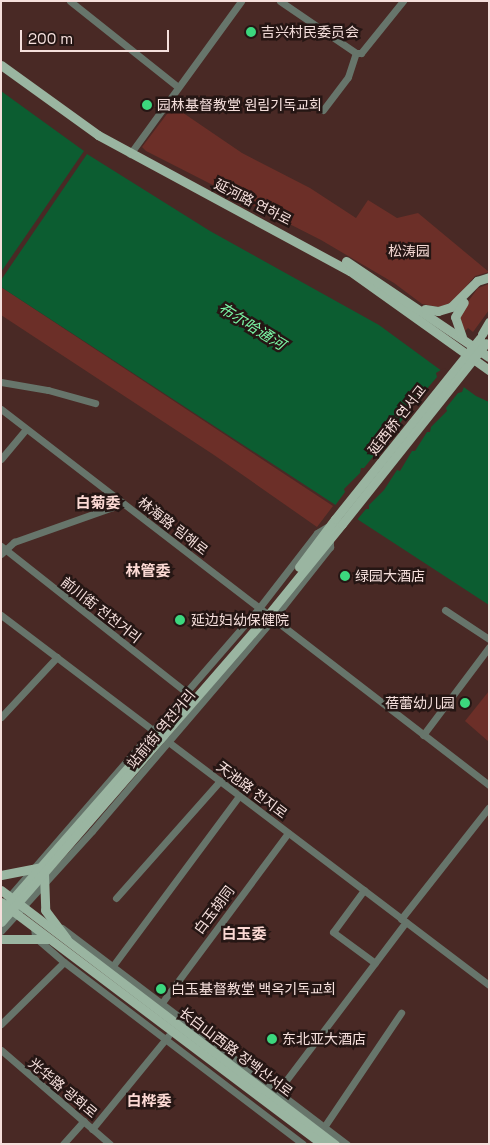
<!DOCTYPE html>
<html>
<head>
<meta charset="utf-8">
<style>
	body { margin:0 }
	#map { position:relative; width:490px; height:1145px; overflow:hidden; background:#492925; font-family:"Space Grotesk","Noto Sans SC","Noto Sans KR",sans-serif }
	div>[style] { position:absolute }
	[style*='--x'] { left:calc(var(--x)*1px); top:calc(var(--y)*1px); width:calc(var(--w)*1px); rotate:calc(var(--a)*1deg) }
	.green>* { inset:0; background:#6c2f28 }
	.water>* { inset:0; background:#0c5d31 }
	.pier>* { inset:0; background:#492925 }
	.minor>* { height:7px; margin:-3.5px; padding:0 3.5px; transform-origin:3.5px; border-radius:3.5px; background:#67756b }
	.major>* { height:9px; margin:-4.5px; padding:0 4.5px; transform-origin:4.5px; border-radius:4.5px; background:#9ab5a1 }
	.major-bridge>* { height:9px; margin:-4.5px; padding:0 4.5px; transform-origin:4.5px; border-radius:4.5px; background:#9ab5a1 }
	.dots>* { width:14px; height:14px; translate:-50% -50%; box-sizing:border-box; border:2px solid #251614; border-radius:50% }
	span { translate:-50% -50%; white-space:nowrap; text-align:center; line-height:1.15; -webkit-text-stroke:5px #251614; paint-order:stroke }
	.poi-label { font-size:14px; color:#f5dfdc }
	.left { translate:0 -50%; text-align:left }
	.right { translate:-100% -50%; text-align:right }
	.street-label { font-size:14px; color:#f5dfdc }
	.park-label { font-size:14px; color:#f5d9d4 }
	.water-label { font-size:15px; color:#7bf6a5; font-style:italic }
	.neighbourhood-label { font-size:15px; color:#fcd9d4; font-weight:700 }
	.frame { position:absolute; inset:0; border:2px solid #f5dfdc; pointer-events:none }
	.scale { position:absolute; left:20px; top:30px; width:149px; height:22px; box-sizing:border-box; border:2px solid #f5dfdc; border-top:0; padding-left:6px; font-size:15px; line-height:18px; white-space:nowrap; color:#f5dfdc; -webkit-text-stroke:4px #251614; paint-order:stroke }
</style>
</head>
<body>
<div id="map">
	<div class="green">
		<div style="clip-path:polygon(173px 106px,242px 153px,310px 188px,356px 218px,368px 200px,397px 218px,418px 213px,489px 272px,475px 276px,453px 302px,439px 307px,422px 304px,394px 283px,321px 240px,146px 151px,142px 147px)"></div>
		<div style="clip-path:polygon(489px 284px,489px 310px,473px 332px,468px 328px,465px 331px,459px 319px,461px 311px,478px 288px)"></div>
		<div style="clip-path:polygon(1px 287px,333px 506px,317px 527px,214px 455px,1px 315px)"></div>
		<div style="clip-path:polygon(489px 691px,489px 742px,465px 721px)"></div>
	</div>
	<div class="water">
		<div style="clip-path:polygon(1px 91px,84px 151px,1px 272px)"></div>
		<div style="clip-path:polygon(87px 154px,210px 231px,379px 325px,476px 396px,489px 402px,489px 605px,1px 287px,1px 280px)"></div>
	</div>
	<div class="pier">
		<div style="clip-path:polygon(444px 368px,465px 384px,462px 392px,458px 393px,446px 408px,447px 411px,431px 427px,430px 432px,427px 432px,415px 451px,412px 451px,400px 471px,397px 470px,384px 490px,369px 505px,369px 509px,366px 509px,356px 521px,334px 507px,345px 492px,344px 489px,360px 473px,361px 468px,364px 468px,376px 453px,374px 451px,379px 449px,390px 431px,395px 430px,406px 415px,405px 412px,421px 396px,422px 391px,425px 391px,437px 377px,436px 373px)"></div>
	</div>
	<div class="minor">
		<div style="--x:70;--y:1;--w:138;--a:38.5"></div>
		<div style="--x:280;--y:1;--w:92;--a:34.4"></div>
		<div style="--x:323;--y:110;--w:41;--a:-52.9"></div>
		<div style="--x:348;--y:77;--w:25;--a:-72"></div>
		<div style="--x:356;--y:53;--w:5;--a:0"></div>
		<div style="--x:361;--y:53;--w:67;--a:-51.1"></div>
		<div style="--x:130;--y:154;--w:189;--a:-54"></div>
		<div style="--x:1;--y:382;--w:48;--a:9.7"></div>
		<div style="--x:48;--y:390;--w:49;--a:15.5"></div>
		<div style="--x:1;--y:409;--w:616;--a:37.61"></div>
		<div style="--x:1;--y:459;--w:39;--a:-50"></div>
		<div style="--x:1;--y:546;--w:236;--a:38.3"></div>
		<div style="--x:1;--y:554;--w:18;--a:-43"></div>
		<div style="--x:14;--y:542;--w:105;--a:-19.5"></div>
		<div style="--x:113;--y:507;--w:9;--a:-41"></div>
		<div style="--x:445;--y:610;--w:53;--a:33.4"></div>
		<div style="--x:1;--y:615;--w:612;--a:37.17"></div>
		<div style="--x:1;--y:717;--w:82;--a:-47"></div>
		<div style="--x:423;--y:735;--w:110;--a:-53.1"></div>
		<div style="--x:364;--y:890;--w:52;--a:126.4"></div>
		<div style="--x:333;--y:932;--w:52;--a:36.4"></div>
		<div style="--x:116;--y:898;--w:157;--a:-48.4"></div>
		<div style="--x:7;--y:899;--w:385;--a:-49.1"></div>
		<div style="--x:259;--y:608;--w:95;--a:-52.3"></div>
		<div style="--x:317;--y:533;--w:12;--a:-31"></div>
		<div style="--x:401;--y:919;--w:142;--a:-51.8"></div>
		<div style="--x:34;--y:927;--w:10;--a:84"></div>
		<div style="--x:35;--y:937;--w:38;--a:41"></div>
		<div style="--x:64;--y:962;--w:300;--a:37.3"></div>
		<div style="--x:62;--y:928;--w:358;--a:37.2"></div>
		<div style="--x:1;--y:931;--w:135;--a:-47.7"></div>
		<div style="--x:92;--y:831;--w:279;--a:-49.5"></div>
		<div style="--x:273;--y:619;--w:92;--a:-51.6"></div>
		<div style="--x:330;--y:547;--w:9;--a:-90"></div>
		<div style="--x:112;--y:967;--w:213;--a:-53.4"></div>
		<div style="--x:161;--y:1004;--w:213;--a:-53.4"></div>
		<div style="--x:1;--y:1024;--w:88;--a:-44.5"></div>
		<div style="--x:1;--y:1050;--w:144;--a:40.8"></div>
		<div style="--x:275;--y:1095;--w:217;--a:-52.9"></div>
		<div style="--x:324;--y:1127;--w:138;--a:-56"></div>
		<div style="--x:92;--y:1129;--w:120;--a:-50.7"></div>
		<div style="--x:63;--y:1144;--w:31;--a:-48"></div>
	</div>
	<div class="major">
		<div style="--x:1;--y:65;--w:120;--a:35.8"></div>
		<div style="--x:98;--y:135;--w:286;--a:28.4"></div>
		<div style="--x:350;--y:271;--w:171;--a:35.5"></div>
		<div style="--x:346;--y:261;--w:172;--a:33.9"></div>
		<div style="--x:425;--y:309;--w:13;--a:9"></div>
		<div style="--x:438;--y:311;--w:14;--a:-17"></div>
		<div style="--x:451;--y:307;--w:37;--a:-45"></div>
		<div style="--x:477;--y:281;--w:13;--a:-18"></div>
		<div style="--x:482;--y:334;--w:14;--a:-60"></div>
		<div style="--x:462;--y:337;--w:21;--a:-109"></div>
		<div style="--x:455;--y:317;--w:17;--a:-59"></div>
		<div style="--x:299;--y:567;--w:60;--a:-53.1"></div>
		<div style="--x:44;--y:873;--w:37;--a:88"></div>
		<div style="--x:45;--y:910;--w:36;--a:53"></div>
		<div style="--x:1;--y:875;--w:38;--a:-11"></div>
		<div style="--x:1;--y:890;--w:420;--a:37.3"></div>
		<div style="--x:1;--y:902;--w:402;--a:37"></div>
		<div style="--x:1;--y:912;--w:265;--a:-48.7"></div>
		<div style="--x:1;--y:922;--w:407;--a:-49"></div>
		<div style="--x:268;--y:615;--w:117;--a:-50.9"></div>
		<div style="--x:1;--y:939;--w:47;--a:0"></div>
	</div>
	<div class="major-bridge">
		<div style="--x:335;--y:519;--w:232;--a:-51.3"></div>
		<div style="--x:342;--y:524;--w:231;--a:-51.5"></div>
	</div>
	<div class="dots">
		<div style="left:251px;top:32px;background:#3cd77e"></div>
		<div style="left:147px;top:105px;background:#3cd77e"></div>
		<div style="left:345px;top:576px;background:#3cd77e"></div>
		<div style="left:180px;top:620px;background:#3cd77e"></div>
		<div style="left:465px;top:703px;background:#3cd77e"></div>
		<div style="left:161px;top:989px;background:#3cd77e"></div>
		<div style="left:272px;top:1039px;background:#3cd77e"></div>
	</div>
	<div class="poi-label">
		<span class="left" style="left:261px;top:32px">吉兴村民委员会</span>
		<span class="left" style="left:157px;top:105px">园林基督教堂 원림기독교회</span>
		<span class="left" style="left:355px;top:576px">绿园大酒店</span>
		<span class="left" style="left:191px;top:620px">延边妇幼保健院</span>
		<span class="right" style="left:455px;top:703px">蓓蕾幼儿园</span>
		<span class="left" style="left:171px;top:989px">白玉基督教堂 백옥기독교회</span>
		<span class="left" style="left:282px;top:1039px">东北亚大酒店</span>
	</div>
	<div class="street-label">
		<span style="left:253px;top:202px;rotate:27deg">延河路 연하로</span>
		<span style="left:397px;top:420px;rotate:-52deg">延西桥 연서교</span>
		<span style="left:173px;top:526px;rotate:38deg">林海路 림해로</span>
		<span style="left:101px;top:610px;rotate:38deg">前川街 전천거리</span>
		<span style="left:161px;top:729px;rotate:-50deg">站前街 역전거리</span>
		<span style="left:252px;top:790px;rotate:37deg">天池路 천지로</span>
		<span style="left:214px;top:910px;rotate:-53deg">白玉胡同</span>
		<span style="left:236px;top:1052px;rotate:37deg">长白山西路 장백산서로</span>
		<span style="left:63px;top:1088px;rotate:40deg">光华路 광화로</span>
	</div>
	<div class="park-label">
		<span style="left:409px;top:251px">松涛园</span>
	</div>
	<div class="water-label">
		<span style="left:252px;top:326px;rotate:32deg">布尔哈通河</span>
	</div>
	<div class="neighbourhood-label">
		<span style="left:98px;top:503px">白菊委</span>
		<span style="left:148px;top:571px">林管委</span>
		<span style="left:244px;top:934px">白玉委</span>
		<span style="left:149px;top:1101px">白桦委</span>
	</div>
	<div class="frame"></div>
	<div class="scale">200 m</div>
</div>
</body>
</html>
